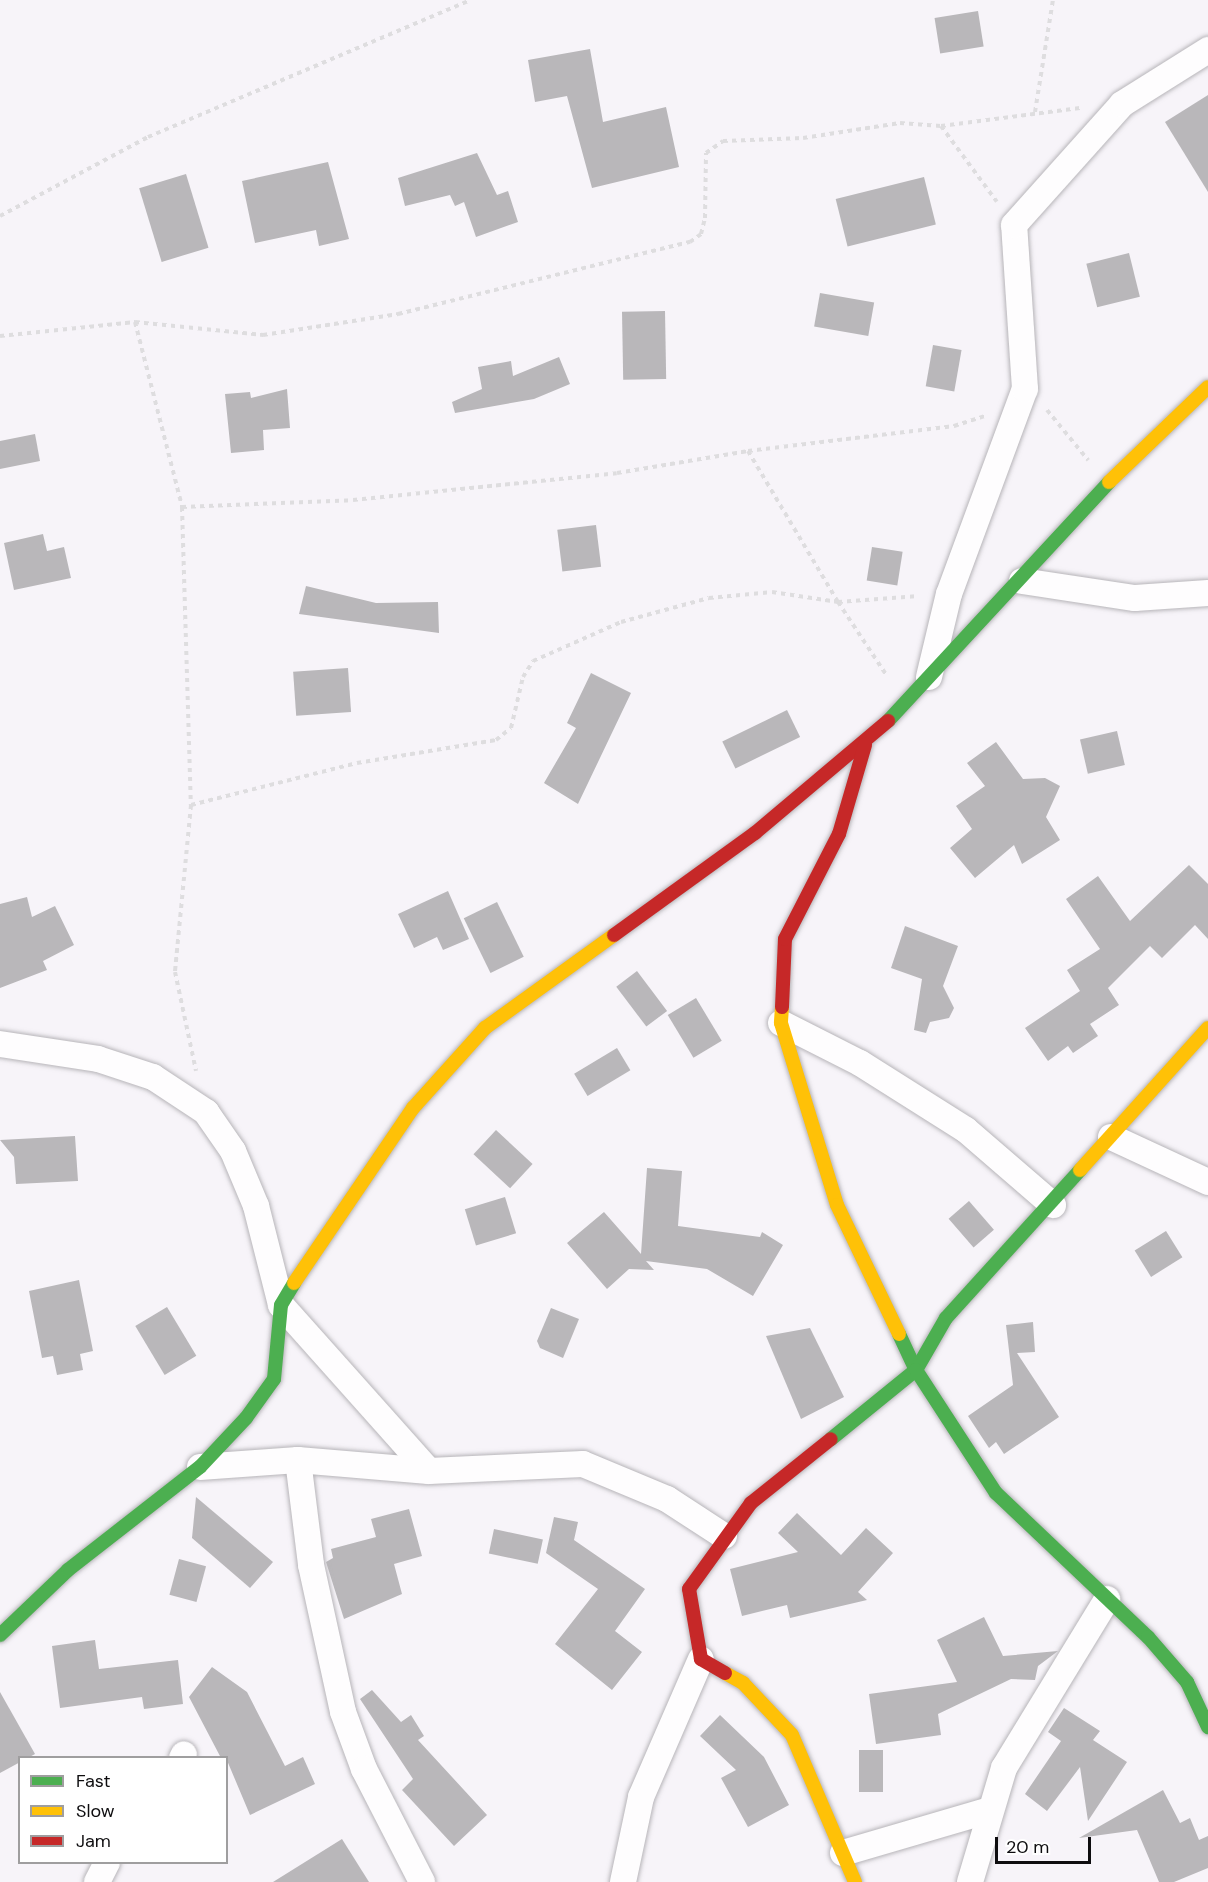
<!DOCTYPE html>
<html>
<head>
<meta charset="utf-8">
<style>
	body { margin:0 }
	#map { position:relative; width:1208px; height:1882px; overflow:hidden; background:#f7f4f9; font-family:"DM Sans",sans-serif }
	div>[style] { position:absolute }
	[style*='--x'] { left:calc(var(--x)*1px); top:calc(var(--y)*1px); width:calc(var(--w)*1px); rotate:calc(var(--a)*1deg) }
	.building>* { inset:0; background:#b9b7ba; transform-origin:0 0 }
	.path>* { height:4px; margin-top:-2px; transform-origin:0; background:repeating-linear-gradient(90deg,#dedddf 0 4.5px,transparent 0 9px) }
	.roads { filter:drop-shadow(0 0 2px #b7b5b9) drop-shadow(0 0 2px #b7b5b9) }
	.street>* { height:26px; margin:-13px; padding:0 13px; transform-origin:13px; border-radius:13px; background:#fefdfe }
	.fast>* { height:14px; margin:-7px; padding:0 7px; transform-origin:7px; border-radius:7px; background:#4caf50 }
	.slow>* { height:14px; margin:-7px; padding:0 7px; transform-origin:7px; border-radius:7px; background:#ffc107 }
	.jam>* { height:14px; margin:-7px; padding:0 7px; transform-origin:7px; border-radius:7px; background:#c62828 }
	span { translate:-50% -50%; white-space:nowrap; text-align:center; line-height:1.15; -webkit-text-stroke:5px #fff; paint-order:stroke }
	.legend { position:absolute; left:18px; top:1756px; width:210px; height:108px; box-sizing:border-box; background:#fff; border:2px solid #9f9e9f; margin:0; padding:8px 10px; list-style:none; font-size:18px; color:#0e0d0f }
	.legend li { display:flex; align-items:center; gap:12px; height:30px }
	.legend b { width:30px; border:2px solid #9f9e9f }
	.scale { position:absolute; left:995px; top:1837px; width:96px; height:27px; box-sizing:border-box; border:3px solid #0e0d0f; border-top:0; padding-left:8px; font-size:18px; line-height:21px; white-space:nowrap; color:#0e0d0f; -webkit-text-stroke:4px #fff; paint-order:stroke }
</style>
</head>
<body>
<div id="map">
	<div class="building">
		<div style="left:978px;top:11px;width:36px;height:44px;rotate:81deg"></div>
		<div style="clip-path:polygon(590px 49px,603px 122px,666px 107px,679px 167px,592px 188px,567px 96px,535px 102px,528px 60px)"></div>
		<div style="clip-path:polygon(1208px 95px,1208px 192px,1165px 122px)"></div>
		<div style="clip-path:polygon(477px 153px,497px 195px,508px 191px,518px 222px,476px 237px,464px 202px,455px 206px,450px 195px,405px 206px,398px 178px)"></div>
		<div style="clip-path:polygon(328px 162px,349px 239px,319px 246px,316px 230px,255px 243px,242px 181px)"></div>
		<div style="left:186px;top:174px;width:77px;height:49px;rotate:73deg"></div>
		<div style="left:924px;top:177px;width:49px;height:91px;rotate:76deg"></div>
		<div style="left:1129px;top:253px;width:45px;height:44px;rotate:76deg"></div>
		<div style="left:820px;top:293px;width:55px;height:34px;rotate:10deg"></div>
		<div style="left:665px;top:311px;width:68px;height:43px;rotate:89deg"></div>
		<div style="left:933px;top:345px;width:29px;height:42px;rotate:10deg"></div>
		<div style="clip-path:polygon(559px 357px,570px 384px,534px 399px,455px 413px,452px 402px,482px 389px,478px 367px,511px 361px,513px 376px)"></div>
		<div style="clip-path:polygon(287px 389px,290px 428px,263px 430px,264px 450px,231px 453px,225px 394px,250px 392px,251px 398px)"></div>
		<div style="clip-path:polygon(35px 434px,40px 461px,0 469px,0 441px)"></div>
		<div style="left:596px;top:525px;width:42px;height:39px;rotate:83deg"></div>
		<div style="clip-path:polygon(43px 534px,47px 551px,64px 547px,71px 578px,14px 590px,4px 543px)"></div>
		<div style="left:872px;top:547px;width:31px;height:34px;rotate:9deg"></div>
		<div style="clip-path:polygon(306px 586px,376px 603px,438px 602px,439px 633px,299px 614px)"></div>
		<div style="left:348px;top:668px;width:44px;height:55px;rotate:86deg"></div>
		<div style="clip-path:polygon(591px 673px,631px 693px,578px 804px,544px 783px,576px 728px,567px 723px)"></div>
		<div style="left:787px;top:710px;width:30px;height:72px;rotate:64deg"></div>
		<div style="left:1117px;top:731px;width:35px;height:38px;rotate:77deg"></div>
		<div style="clip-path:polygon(996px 742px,1023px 779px,1045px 778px,1060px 786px,1046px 817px,1060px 840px,1022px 864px,1014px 845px,975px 878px,950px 848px,972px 829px,956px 806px,985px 786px,967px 763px)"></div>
		<div style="clip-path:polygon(1189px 865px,1208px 884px,1208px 939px,1195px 925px,1162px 958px,1150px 946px,1108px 988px,1119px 1005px,1090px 1024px,1098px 1036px,1073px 1053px,1068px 1046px,1048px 1061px,1025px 1028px,1080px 991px,1067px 970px,1100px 949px,1066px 899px,1098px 876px,1130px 921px)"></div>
		<div style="clip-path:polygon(448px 891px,469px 939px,443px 950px,437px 937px,414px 948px,398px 914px)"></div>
		<div style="clip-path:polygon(27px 897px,32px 917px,55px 906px,74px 945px,43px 961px,47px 970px,0 988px,0 904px)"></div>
		<div style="left:497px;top:902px;width:61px;height:37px;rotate:64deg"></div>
		<div style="clip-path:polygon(905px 926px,958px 946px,943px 986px,954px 1008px,949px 1018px,930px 1022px,926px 1033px,914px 1030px,922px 979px,891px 968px)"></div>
		<div style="left:637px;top:971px;width:50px;height:26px;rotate:53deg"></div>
		<div style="left:696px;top:998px;width:50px;height:33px;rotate:59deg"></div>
		<div style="left:617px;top:1048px;width:26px;height:50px;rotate:59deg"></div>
		<div style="left:496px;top:1130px;width:50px;height:33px;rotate:43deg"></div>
		<div style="clip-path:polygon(75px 1136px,78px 1181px,16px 1184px,14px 1157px,0 1140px)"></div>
		<div style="clip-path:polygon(647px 1168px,682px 1171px,678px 1226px,760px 1237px,762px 1232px,783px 1245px,753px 1296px,707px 1269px,646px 1261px,654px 1270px,629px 1269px,607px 1289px,567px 1243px,604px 1212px,641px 1254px)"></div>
		<div style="left:505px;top:1197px;width:38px;height:42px;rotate:73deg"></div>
		<div style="left:969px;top:1201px;width:38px;height:27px;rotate:49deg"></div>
		<div style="left:1166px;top:1231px;width:31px;height:37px;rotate:58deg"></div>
		<div style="clip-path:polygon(79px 1280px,93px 1351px,80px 1354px,83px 1370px,57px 1375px,53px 1356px,42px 1358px,29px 1291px)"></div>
		<div style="left:167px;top:1307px;width:57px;height:37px;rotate:59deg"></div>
		<div style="clip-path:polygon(551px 1308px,579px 1319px,563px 1358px,540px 1348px,537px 1341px)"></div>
		<div style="clip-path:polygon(1033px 1322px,1035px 1352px,1017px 1353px,1059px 1417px,1004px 1454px,996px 1442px,989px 1448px,968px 1416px,1013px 1385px,1006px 1325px)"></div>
		<div style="clip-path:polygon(810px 1328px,844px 1397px,801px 1419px,766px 1336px)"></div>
		<div style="clip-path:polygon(196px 1497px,273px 1562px,250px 1588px,192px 1538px)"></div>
		<div style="clip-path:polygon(409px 1509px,422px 1556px,394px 1564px,402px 1594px,344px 1619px,326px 1562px,333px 1558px,331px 1549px,376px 1537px,371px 1519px)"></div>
		<div style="clip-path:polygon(797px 1513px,841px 1555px,866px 1528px,893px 1553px,858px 1592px,867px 1600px,790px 1618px,787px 1605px,742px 1616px,730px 1569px,798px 1552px,778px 1533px)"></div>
		<div style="clip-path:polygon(554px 1517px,578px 1522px,574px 1540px,645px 1589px,615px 1631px,642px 1652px,612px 1690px,555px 1644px,598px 1589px,546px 1553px)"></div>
		<div style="left:494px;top:1529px;width:50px;height:25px;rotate:12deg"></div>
		<div style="left:179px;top:1559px;width:28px;height:37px;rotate:15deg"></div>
		<div style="clip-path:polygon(984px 1617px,1003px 1656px,1058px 1651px,1038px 1666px,1035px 1680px,1011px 1679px,938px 1714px,941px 1735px,876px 1744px,869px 1694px,957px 1682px,937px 1640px)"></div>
		<div style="clip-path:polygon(95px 1640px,99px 1669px,178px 1660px,183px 1704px,144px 1709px,142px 1697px,60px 1708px,52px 1646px)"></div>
		<div style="clip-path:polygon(212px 1667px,247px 1692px,285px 1766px,303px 1757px,315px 1784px,250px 1815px,226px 1758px,221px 1758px,189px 1697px)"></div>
		<div style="clip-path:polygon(372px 1690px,401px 1722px,411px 1715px,424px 1736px,418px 1740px,487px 1815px,454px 1846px,402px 1790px,413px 1779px,360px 1699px)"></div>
		<div style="clip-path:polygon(0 1692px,35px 1754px,0 1773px)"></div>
		<div style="clip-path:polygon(1064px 1708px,1100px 1731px,1093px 1740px,1127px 1762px,1088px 1821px,1080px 1767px,1047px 1811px,1025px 1794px,1061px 1741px,1048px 1732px)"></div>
		<div style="clip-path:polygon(720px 1715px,764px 1757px,789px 1805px,748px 1827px,721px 1778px,736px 1770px,700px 1736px)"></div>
		<div style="left:859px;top:1750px;width:24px;height:42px"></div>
		<div style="clip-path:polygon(1163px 1790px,1180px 1823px,1190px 1818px,1199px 1840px,1208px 1836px,1208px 1868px,1174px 1882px,1159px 1882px,1137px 1830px,1079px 1838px)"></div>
		<div style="clip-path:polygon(342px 1839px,369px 1882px,273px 1882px)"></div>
	</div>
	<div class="path">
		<div style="--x:1035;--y:112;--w:113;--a:-80.9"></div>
		<div style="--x:941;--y:126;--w:94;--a:53.6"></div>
		<div style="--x:0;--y:216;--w:168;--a:-28.1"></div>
		<div style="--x:148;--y:137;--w:350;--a:-23"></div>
		<div style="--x:135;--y:322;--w:191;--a:75.7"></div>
		<div style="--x:182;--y:507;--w:298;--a:88.3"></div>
		<div style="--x:191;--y:805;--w:168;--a:95.5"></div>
		<div style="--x:175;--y:972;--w:101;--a:78"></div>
		<div style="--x:0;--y:336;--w:136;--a:-5.9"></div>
		<div style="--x:135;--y:322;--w:129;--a:5.8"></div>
		<div style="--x:263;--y:335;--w:137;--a:-8.8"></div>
		<div style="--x:398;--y:314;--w:301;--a:-13.9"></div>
		<div style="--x:690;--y:242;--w:14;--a:-36"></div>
		<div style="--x:701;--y:234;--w:16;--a:-76"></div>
		<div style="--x:705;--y:218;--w:65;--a:-89.1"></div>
		<div style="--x:706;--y:153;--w:21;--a:-35"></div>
		<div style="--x:723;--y:141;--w:80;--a:-2.1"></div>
		<div style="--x:803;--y:138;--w:98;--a:-8.8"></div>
		<div style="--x:900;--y:123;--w:41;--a:4.2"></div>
		<div style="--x:941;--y:126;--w:140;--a:-7.4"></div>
		<div style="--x:1047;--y:410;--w:65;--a:50.6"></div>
		<div style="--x:748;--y:451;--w:208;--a:-6.9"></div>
		<div style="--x:954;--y:426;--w:32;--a:-18"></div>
		<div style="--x:182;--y:507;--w:171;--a:-2.3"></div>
		<div style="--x:353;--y:500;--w:265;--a:-5.8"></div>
		<div style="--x:617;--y:473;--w:133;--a:-9.5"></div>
		<div style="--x:748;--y:451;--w:176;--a:59.2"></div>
		<div style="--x:838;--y:602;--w:81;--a:-4.2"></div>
		<div style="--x:191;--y:805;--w:171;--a:-14.2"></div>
		<div style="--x:357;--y:763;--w:141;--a:-9.4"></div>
		<div style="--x:496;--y:740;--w:19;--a:-39"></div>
		<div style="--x:511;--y:728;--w:52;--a:-76.8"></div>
		<div style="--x:523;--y:677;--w:19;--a:-58"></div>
		<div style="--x:533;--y:661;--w:96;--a:-23.9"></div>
		<div style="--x:621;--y:622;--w:91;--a:-15.3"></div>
		<div style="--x:709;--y:598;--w:63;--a:-5.4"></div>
		<div style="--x:772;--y:592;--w:67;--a:8.6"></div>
		<div style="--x:838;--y:602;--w:89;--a:56.5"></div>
	</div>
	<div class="roads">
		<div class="street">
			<div style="--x:1022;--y:581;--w:114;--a:8.6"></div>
			<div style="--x:1135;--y:598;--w:73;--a:-3.9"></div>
			<div style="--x:929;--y:677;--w:85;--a:-76.5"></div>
			<div style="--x:949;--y:594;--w:219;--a:-69.7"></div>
			<div style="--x:1025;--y:389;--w:164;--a:-93.8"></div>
			<div style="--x:1014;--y:225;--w:162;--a:-48.2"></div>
			<div style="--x:1122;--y:104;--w:102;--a:-32.1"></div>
			<div style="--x:781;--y:1023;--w:89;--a:26.9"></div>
			<div style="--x:860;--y:1063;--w:125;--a:32.3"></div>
			<div style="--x:966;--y:1130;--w:115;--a:40.8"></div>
			<div style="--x:0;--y:1044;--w:99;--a:8.7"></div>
			<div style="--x:98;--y:1059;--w:58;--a:18.1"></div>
			<div style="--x:153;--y:1077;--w:64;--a:33.4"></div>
			<div style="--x:206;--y:1112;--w:47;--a:55.3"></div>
			<div style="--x:233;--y:1151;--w:60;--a:67.3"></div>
			<div style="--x:256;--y:1206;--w:102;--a:75.8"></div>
			<div style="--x:281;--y:1305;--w:222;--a:48.3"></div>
			<div style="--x:1111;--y:1137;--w:107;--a:24.9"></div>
			<div style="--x:298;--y:1460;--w:106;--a:82.9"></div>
			<div style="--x:311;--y:1565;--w:150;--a:77.7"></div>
			<div style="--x:343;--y:1712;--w:61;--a:69.8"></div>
			<div style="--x:364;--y:1769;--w:127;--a:62.8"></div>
			<div style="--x:200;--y:1467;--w:98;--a:-4.1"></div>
			<div style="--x:298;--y:1460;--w:131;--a:4.8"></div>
			<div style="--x:429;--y:1471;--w:154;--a:-2.6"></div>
			<div style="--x:583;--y:1464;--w:91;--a:22.6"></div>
			<div style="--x:667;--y:1499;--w:68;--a:33"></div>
			<div style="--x:182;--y:1758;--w:4;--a:-63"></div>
			<div style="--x:843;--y:1853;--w:153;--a:-16.3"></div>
			<div style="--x:97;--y:1882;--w:22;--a:-63"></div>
			<div style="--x:623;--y:1882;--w:87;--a:-78"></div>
			<div style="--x:641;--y:1797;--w:150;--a:-66.5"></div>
			<div style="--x:970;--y:1882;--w:119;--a:-73.4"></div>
			<div style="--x:1004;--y:1768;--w:198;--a:-58.6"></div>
		</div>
		<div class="fast">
			<div style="--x:888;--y:721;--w:326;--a:-47.2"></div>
			<div style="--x:899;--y:1334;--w:40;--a:65"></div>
			<div style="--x:916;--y:1370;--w:60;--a:-60"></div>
			<div style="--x:946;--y:1318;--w:200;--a:-47.8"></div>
			<div style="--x:831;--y:1439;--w:109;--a:-39.1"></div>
			<div style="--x:916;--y:1370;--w:147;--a:57"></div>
			<div style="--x:996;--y:1493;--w:209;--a:43.5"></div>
			<div style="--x:1148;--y:1637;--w:60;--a:49.1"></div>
			<div style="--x:1187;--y:1682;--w:50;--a:65"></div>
			<div style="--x:0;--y:1635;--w:94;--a:-43.7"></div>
			<div style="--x:68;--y:1570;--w:167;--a:-38"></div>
			<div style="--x:200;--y:1467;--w:67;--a:-46.8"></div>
			<div style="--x:246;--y:1418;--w:48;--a:-54.3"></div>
			<div style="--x:274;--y:1379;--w:74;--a:-84.6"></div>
			<div style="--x:281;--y:1305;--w:26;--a:-59"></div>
		</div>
		<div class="slow">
			<div style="--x:1109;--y:482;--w:137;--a:-43.8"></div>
			<div style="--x:782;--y:1007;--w:16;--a:94"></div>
			<div style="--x:781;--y:1023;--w:190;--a:72.9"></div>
			<div style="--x:837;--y:1205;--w:143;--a:64.3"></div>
			<div style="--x:1080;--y:1170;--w:191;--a:-48"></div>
			<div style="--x:294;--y:1283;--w:212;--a:-55.8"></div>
			<div style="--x:413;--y:1108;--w:108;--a:-48"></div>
			<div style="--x:485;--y:1028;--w:159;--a:-35.8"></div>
			<div style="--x:725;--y:1673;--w:21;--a:29"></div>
			<div style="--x:743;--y:1683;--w:71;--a:46.7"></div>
			<div style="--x:792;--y:1735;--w:160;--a:66.8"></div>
		</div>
		<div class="jam">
			<div style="--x:614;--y:935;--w:174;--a:-35.9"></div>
			<div style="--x:755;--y:833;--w:174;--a:-40.1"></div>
			<div style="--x:782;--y:1007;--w:68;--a:-87.5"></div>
			<div style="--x:785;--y:939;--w:118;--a:-62.8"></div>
			<div style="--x:839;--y:834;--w:93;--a:-73.7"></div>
			<div style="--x:725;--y:1673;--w:28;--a:-150"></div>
			<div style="--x:701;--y:1659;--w:71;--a:-99.7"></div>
			<div style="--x:689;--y:1589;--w:106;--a:-54.2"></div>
			<div style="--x:751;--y:1503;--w:102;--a:-38.7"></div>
		</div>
	</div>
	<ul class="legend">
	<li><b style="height:8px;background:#4caf50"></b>Fast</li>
	<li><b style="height:8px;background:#ffc107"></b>Slow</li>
	<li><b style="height:8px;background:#c62828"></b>Jam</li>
	</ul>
	<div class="scale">20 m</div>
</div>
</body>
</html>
